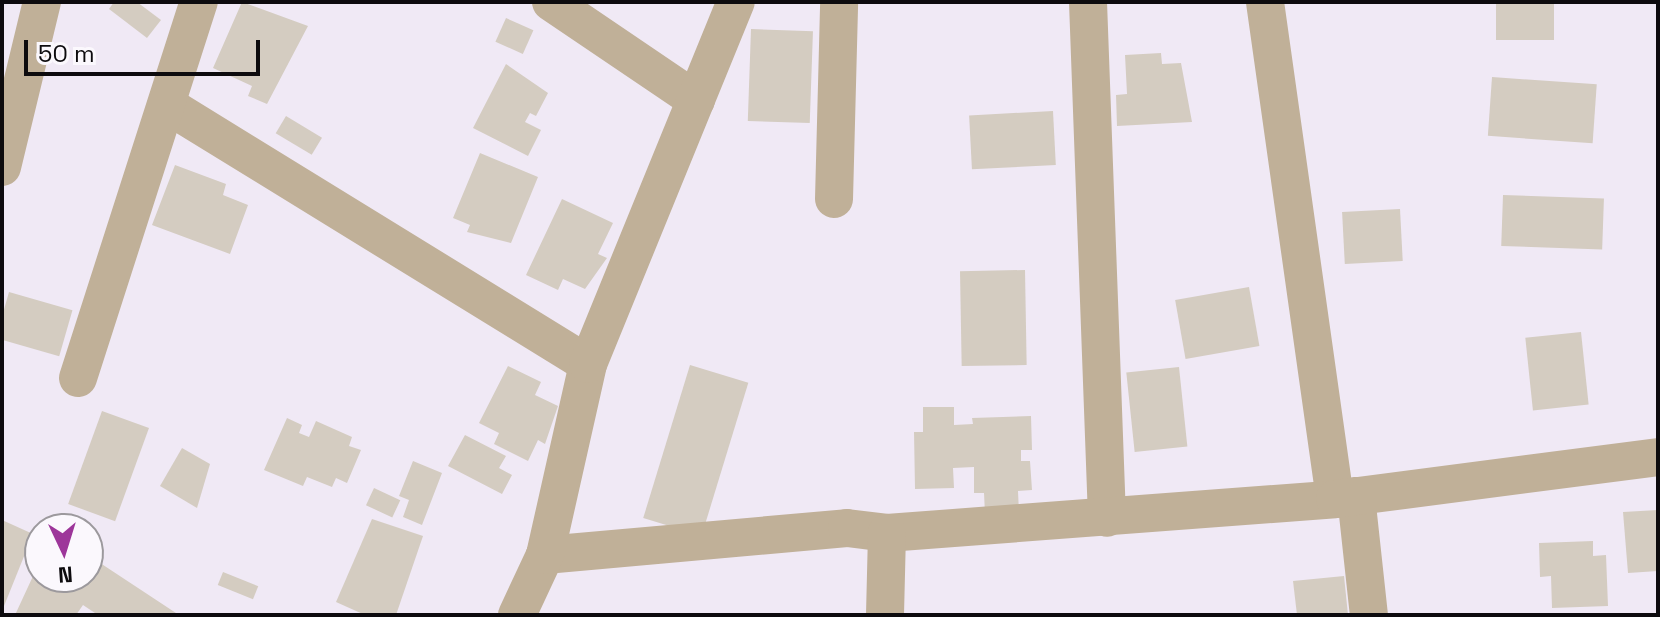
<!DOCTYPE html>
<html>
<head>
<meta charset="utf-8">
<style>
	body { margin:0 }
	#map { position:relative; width:1660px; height:617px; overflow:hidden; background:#f0e9f5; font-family:"Space Grotesk",sans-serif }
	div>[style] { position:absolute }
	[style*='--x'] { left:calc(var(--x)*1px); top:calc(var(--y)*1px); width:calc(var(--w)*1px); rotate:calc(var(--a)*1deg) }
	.building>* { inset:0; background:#d4ccc1; transform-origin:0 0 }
	.street>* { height:38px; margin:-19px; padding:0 19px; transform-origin:19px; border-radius:19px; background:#c0b098 }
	span { translate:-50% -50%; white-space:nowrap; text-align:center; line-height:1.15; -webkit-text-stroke:6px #fbf8fd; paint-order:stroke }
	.frame { position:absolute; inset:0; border:4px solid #0d0b0e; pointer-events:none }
	.north { position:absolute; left:24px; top:513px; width:80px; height:80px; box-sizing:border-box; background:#fbf8fd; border:2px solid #9c999d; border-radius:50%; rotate:176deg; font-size:22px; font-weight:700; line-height:32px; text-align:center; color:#0d0b0e }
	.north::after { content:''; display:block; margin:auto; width:28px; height:36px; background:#9d369a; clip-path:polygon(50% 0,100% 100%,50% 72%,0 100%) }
	.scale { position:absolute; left:24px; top:40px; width:236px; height:36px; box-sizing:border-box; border:4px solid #0d0b0e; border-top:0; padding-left:10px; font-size:24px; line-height:28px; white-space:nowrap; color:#0d0b0e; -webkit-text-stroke:6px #fbf8fd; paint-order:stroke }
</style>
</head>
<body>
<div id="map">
	<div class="building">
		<div style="clip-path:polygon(114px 2px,137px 2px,161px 20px,147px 38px,109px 9px)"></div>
		<div style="clip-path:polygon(242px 2px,308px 26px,267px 104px,248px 96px,252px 86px,213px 68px)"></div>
		<div style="left:1496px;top:2px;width:58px;height:38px"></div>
		<div style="left:506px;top:18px;width:30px;height:26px;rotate:24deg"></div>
		<div style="left:751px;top:29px;width:62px;height:92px;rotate:2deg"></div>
		<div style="clip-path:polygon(1161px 53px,1162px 64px,1181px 63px,1192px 122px,1117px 126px,1116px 95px,1127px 94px,1125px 55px)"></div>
		<div style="clip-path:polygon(506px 64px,548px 93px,536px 116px,530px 113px,525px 122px,541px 130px,528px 156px,473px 128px)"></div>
		<div style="left:1492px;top:77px;width:105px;height:59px;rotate:4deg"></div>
		<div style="left:1053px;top:111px;width:54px;height:84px;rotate:87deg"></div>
		<div style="left:286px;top:116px;width:42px;height:20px;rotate:31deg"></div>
		<div style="clip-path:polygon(480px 153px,538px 177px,511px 243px,467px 232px,470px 225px,453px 218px)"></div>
		<div style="clip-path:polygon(175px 165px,226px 184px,223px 195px,248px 205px,230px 254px,152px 225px)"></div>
		<div style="left:1503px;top:195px;width:101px;height:51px;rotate:2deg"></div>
		<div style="clip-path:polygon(562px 199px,613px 223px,598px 254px,607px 258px,585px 289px,563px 279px,558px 290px,526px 275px)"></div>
		<div style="left:1400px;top:209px;width:52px;height:58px;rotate:87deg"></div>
		<div style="left:1025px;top:270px;width:95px;height:65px;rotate:89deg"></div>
		<div style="left:1249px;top:287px;width:60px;height:75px;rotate:80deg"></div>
		<div style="left:9px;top:292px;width:66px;height:48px;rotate:16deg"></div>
		<div style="left:1581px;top:332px;width:73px;height:56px;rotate:84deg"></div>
		<div style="left:690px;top:365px;width:61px;height:160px;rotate:17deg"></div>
		<div style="clip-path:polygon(508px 366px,541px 382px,535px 395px,558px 406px,545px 444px,538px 440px,528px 461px,494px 444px,499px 433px,479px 423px)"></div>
		<div style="left:1179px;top:367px;width:80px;height:53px;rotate:84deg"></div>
		<div style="clip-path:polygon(923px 407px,954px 407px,954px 425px,973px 424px,972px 418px,1031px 416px,1032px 450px,1021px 450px,1021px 461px,1030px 461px,1032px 490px,1018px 491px,1019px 513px,985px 514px,984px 493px,974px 493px,974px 467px,953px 468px,954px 488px,915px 489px,914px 432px,923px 432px)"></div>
		<div style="left:102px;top:411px;width:50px;height:99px;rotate:20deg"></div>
		<div style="clip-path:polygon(287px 418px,302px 425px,299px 433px,309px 437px,316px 421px,352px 437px,349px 446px,361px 450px,347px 483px,336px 478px,332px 487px,307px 477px,303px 486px,264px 470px)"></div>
		<div style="clip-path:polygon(465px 435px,506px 456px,499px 468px,512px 475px,502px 494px,448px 466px)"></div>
		<div style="clip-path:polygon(182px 448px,210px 464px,197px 508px,160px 486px)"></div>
		<div style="clip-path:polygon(413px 461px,442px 473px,422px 525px,403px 517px,409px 500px,399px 496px)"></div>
		<div style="left:374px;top:488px;width:29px;height:19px;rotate:25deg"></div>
		<div style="clip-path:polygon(1658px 510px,1658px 571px,1628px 573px,1623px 512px)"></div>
		<div style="clip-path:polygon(372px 519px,423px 536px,396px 615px,365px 615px,336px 602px)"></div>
		<div style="clip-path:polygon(2px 520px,33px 534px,2px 611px)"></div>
		<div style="clip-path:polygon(1593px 541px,1593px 556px,1606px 555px,1608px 606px,1552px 608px,1551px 576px,1540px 577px,1539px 543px)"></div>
		<div style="clip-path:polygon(88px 555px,179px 615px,98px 615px,83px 605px,76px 615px,15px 615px,40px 561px,40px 577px,88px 577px)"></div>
		<div style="left:223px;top:572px;width:38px;height:14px;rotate:22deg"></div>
		<div style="clip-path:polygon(1344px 576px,1348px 615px,1297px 615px,1293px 581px)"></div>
	</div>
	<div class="street">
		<div style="--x:551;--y:2;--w:175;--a:34.1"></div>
		<div style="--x:1088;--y:2;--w:516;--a:87.89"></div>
		<div style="--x:1265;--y:2;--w:502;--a:81.98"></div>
		<div style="--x:167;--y:105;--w:494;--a:31.6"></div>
		<div style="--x:2;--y:167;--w:170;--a:-76.4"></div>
		<div style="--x:834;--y:199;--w:197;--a:-88.5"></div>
		<div style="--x:78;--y:378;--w:395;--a:-72.2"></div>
		<div style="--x:1356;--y:496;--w:120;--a:83.8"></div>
		<div style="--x:545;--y:555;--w:303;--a:-5.1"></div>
		<div style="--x:847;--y:528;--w:40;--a:7.1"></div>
		<div style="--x:887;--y:533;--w:449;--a:-4.3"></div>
		<div style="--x:1335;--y:499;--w:326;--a:-7.4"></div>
		<div style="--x:517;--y:615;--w:66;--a:-65"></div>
		<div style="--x:545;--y:555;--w:196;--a:-77.3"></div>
		<div style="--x:588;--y:364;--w:391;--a:-67.8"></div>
		<div style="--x:885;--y:615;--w:82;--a:-88.6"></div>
	</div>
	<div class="frame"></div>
	<div class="north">N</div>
	<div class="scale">50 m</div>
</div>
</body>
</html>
